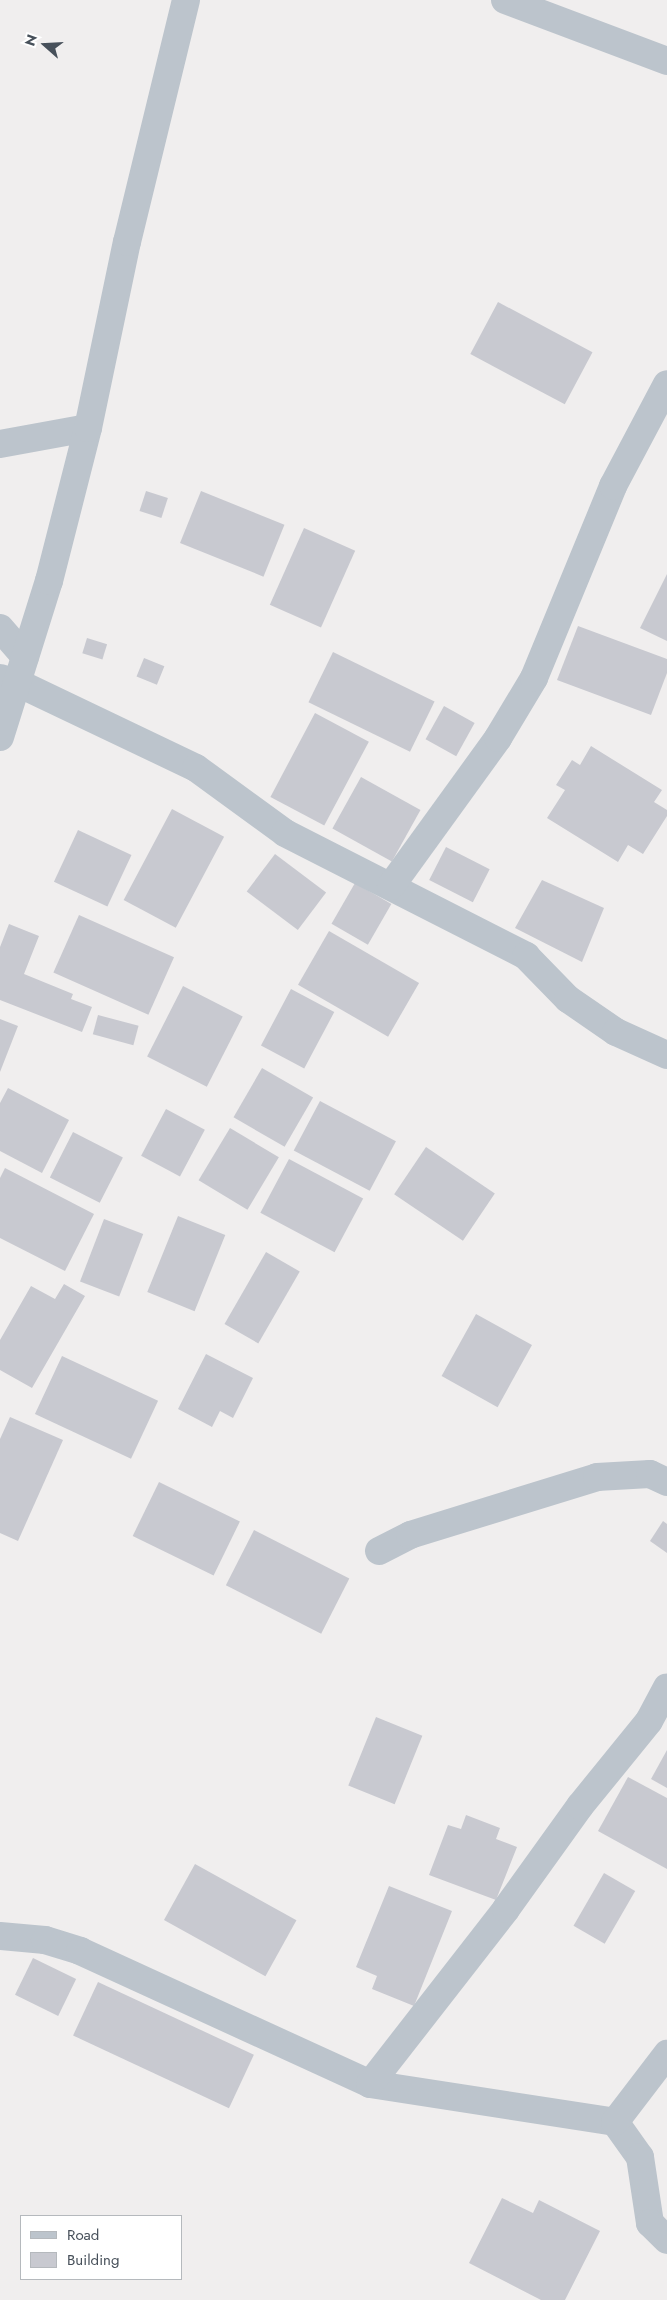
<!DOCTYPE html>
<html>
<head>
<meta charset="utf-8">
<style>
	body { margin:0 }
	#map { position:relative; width:667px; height:2300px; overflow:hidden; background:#f0eeee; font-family:Jost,sans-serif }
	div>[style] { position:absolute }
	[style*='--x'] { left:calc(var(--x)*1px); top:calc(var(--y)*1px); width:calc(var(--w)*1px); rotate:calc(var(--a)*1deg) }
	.building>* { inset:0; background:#c8c9d0; transform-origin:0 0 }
	.minor>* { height:28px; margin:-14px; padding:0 14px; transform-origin:14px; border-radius:14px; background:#bcc4cc }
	span { translate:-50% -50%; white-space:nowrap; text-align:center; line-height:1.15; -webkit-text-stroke:4px #fff; paint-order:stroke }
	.legend { position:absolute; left:20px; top:2215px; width:162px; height:65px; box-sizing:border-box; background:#fff; border:1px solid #b5b9bd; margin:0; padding:6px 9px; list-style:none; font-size:15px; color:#47505a }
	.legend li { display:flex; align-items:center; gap:10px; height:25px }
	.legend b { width:25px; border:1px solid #b5b9bd }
	.north { position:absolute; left:20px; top:20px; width:50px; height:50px; -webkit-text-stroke:4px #fff; paint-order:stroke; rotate:289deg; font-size:14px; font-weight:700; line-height:20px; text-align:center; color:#47505a }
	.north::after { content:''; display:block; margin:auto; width:18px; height:22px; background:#47505a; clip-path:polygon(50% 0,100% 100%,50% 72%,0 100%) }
</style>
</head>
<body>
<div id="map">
	<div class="building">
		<div style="left:498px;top:302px;width:107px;height:59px;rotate:28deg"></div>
		<div style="left:146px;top:491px;width:23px;height:21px;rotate:18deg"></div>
		<div style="left:201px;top:491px;width:90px;height:56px;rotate:22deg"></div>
		<div style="left:304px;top:528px;width:56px;height:84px;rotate:24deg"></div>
		<div style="clip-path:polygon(667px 574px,667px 641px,640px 628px)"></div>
		<div style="clip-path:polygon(578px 626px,667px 659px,667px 673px,651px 715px,557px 680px)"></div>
		<div style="left:87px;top:638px;width:21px;height:16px;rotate:17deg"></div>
		<div style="left:333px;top:652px;width:113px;height:56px;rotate:26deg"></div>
		<div style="left:144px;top:658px;width:22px;height:20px;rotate:22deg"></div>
		<div style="left:444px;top:706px;width:35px;height:38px;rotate:29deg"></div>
		<div style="left:315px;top:713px;width:61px;height:95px;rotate:28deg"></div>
		<div style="clip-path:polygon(591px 746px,662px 790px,654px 802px,667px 810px,667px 816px,643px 854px,628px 845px,618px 862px,547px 818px,565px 790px,556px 785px,572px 760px,580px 765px)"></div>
		<div style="left:361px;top:777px;width:68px;height:59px;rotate:29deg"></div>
		<div style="left:172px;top:809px;width:59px;height:103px;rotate:28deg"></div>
		<div style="left:78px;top:830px;width:59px;height:57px;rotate:25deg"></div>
		<div style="left:446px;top:847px;width:49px;height:37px;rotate:27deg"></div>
		<div style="left:275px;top:854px;width:64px;height:47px;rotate:37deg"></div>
		<div style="clip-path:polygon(542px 880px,604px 908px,582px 962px,515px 928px)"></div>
		<div style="left:355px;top:883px;width:42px;height:47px;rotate:30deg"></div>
		<div style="left:79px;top:915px;width:104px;height:63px;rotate:24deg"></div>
		<div style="clip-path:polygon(9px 924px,39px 936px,24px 974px,73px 994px,71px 999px,92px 1007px,82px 1032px,0 1000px,0 947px)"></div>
		<div style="left:329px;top:931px;width:104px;height:62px;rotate:30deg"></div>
		<div style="left:183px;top:986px;width:67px;height:79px;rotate:27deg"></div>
		<div style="left:291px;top:989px;width:49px;height:64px;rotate:28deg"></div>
		<div style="left:98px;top:1015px;width:42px;height:20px;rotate:15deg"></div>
		<div style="clip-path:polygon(0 1019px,18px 1026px,0 1072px)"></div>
		<div style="left:262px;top:1068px;width:59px;height:57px;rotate:30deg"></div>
		<div style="clip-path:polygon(8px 1088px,69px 1120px,42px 1173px,0 1151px,0 1103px)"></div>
		<div style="left:320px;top:1101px;width:86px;height:56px;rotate:28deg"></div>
		<div style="left:166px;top:1109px;width:44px;height:53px;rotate:28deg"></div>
		<div style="left:230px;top:1128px;width:57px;height:61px;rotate:31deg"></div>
		<div style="left:73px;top:1132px;width:56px;height:51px;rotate:27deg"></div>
		<div style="left:426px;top:1147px;width:83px;height:57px;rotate:34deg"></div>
		<div style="left:289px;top:1159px;width:84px;height:61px;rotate:28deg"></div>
		<div style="clip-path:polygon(5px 1168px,94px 1214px,65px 1271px,0 1238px,0 1178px)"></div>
		<div style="left:178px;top:1216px;width:51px;height:82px;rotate:22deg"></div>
		<div style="left:104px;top:1219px;width:42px;height:67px;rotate:21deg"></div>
		<div style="left:266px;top:1252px;width:39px;height:83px;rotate:30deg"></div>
		<div style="clip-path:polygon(64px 1284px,85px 1296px,32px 1388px,0 1370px,0 1340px,31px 1286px,55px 1299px)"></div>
		<div style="left:476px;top:1314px;width:64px;height:71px;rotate:29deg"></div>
		<div style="clip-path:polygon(206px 1354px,253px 1378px,233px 1418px,220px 1411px,212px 1427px,178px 1409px)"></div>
		<div style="left:62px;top:1356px;width:106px;height:64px;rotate:25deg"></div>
		<div style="clip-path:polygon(10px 1417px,63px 1440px,18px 1541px,0 1533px,0 1439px)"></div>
		<div style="left:159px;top:1482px;width:90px;height:60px;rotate:26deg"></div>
		<div style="clip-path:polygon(663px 1521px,667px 1524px,667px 1553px,650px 1541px)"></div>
		<div style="left:254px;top:1530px;width:107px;height:62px;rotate:27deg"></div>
		<div style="left:376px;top:1717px;width:50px;height:74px;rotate:22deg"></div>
		<div style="clip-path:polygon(667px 1750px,667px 1788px,651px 1779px)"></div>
		<div style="clip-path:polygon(628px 1777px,667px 1798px,667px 1869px,598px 1831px)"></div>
		<div style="clip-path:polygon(466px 1815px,500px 1828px,496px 1839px,517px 1847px,496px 1900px,429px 1875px,448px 1825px,461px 1829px)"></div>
		<div style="left:195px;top:1864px;width:116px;height:64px;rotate:29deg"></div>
		<div style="left:604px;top:1873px;width:36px;height:61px;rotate:30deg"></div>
		<div style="clip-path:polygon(389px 1886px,452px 1911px,414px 2006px,372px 1989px,377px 1976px,356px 1967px)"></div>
		<div style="left:33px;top:1958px;width:48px;height:41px;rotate:26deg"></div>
		<div style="left:98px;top:1982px;width:172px;height:59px;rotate:25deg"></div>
		<div style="clip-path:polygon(502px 2198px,533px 2213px,539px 2200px,600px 2231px,565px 2300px,541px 2300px,469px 2263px)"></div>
	</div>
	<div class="minor">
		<div style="--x:505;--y:0;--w:173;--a:20.6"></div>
		<div style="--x:0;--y:444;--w:89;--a:-10.3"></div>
		<div style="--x:0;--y:628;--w:38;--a:49"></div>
		<div style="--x:0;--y:678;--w:19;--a:16"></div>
		<div style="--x:18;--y:683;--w:197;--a:25.5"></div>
		<div style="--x:196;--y:768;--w:110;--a:36.1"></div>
		<div style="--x:285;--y:833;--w:271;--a:27"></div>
		<div style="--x:526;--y:956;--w:60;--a:45.7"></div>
		<div style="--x:568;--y:999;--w:58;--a:34.5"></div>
		<div style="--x:616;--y:1032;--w:56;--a:24.3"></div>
		<div style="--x:0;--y:737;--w:164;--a:-72.6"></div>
		<div style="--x:49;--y:581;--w:158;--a:-75.7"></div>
		<div style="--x:88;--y:428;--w:190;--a:-78.2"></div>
		<div style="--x:127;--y:242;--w:249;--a:-76.3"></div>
		<div style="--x:391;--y:886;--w:183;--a:-54.1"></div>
		<div style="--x:498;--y:738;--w:70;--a:-59"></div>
		<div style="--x:534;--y:678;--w:208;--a:-67.6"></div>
		<div style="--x:613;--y:486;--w:115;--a:-62.1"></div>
		<div style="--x:379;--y:1551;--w:35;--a:-27"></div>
		<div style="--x:410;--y:1535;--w:196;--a:-17.2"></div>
		<div style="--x:597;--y:1477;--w:53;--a:-3.2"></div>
		<div style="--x:650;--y:1474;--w:19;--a:25"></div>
		<div style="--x:0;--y:1936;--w:45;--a:5.1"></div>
		<div style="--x:45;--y:1940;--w:37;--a:17"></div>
		<div style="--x:80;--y:1951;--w:319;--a:24.6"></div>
		<div style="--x:370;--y:2084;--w:248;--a:8.8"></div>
		<div style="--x:615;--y:2122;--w:43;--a:54.5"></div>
		<div style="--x:640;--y:2157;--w:67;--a:81.4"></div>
		<div style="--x:650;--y:2223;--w:24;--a:45"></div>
		<div style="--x:370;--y:2084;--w:222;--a:-52.1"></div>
		<div style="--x:506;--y:1909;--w:127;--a:-54.3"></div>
		<div style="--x:580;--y:1806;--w:109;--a:-50.9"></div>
		<div style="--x:649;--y:1721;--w:38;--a:-62"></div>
		<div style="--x:615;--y:2122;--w:86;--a:-52.6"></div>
	</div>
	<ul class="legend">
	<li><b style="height:6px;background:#bcc4cc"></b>Road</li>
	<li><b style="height:14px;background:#c8c9d0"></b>Building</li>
	</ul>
	<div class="north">N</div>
</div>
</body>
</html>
